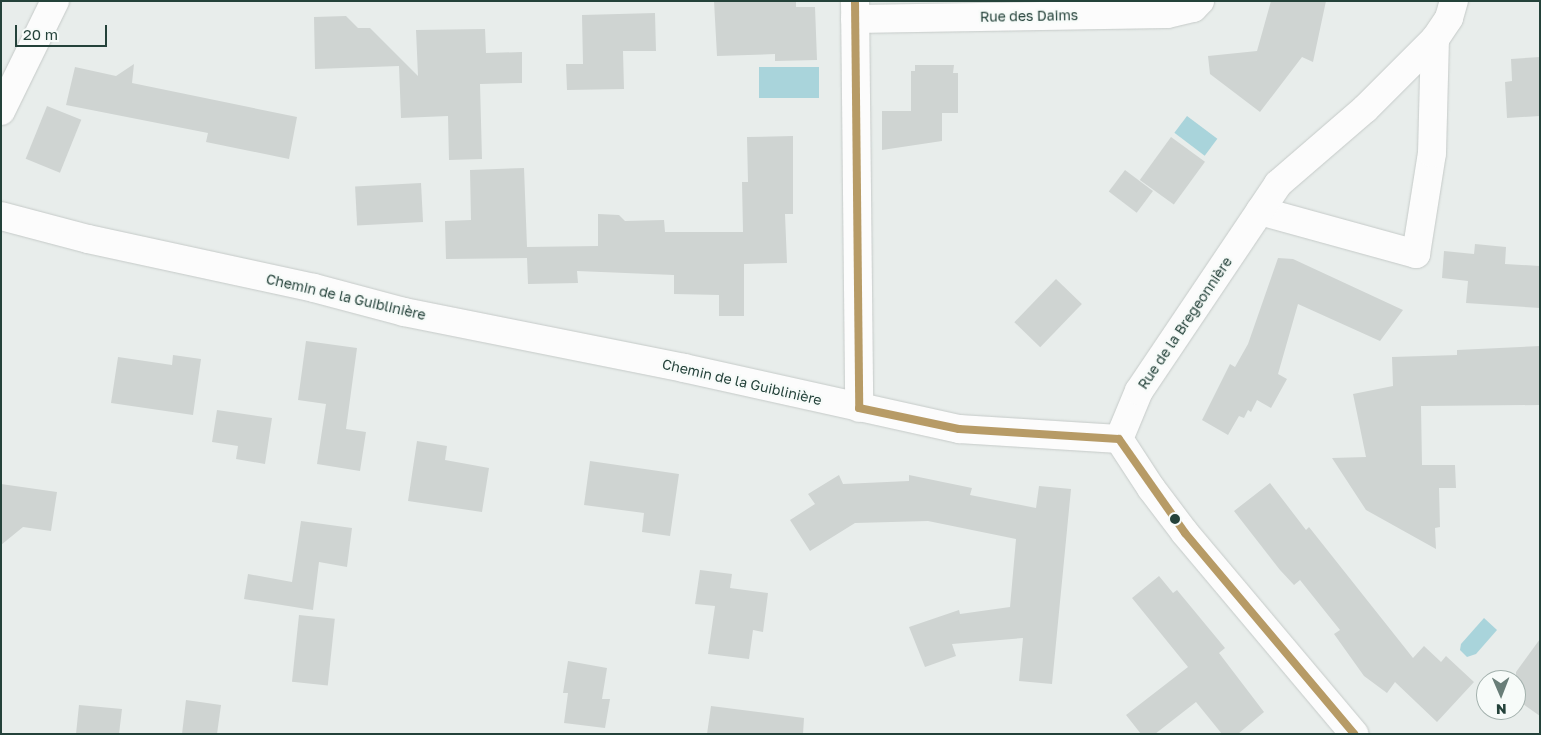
<!DOCTYPE html>
<html>
<head>
<meta charset="utf-8">
<style>
	body { margin:0 }
	#map { position:relative; width:1541px; height:735px; overflow:hidden; background:#e8edeb; font-family:"Golos Text",sans-serif }
	div>[style] { position:absolute }
	[style*='--x'] { left:calc(var(--x)*1px); top:calc(var(--y)*1px); width:calc(var(--w)*1px); rotate:calc(var(--a)*1deg) }
	.water>* { inset:0; background:#a9d4db; transform-origin:0 0 }
	.building>* { inset:0; background:#cfd4d2; transform-origin:0 0 }
	.roads { filter:drop-shadow(0 0 1px #c5cac8) drop-shadow(0 0 1px #c5cac8) }
	.minor>* { height:28px; margin:-14px; padding:0 14px; transform-origin:14px; border-radius:14px; background:#fcfcfc }
	.bus-1>* { height:8px; margin:-4px; padding:0 4px; transform-origin:4px; border-radius:4px; background:#b79b66 }
	.dots>* { width:14px; height:14px; translate:-50% -50%; box-sizing:border-box; border:2px solid #f7fbf9; border-radius:50% }
	span { translate:-50% -50%; white-space:nowrap; text-align:center; line-height:1.15; -webkit-text-stroke:4.5px #f7fbf9; paint-order:stroke }
	.street-label { font-size:14px; color:#24423a }
	.frame { position:absolute; inset:0; border:2px solid #24423a; pointer-events:none }
	.north { position:absolute; left:1476px; top:670px; width:50px; height:50px; box-sizing:border-box; background:#f7fbf9; border:1px solid #a3b1ad; border-radius:50%; rotate:179deg; font-size:14px; font-weight:700; line-height:20px; text-align:center; color:#24423a }
	.north::after { content:''; display:block; margin:auto; width:18px; height:22px; background:#697e78; clip-path:polygon(50% 0,100% 100%,50% 72%,0 100%) }
	.scale { position:absolute; left:15px; top:25px; width:92px; height:22px; box-sizing:border-box; border:2px solid #24423a; border-top:0; padding-left:6px; font-size:15px; line-height:18px; white-space:nowrap; color:#24423a; -webkit-text-stroke:4px #f7fbf9; paint-order:stroke }
</style>
</head>
<body>
<div id="map">
	<div class="water">
		<div style="left:759px;top:67px;width:60px;height:31px"></div>
		<div style="left:1187px;top:116px;width:38px;height:21px;rotate:37deg"></div>
		<div style="clip-path:polygon(1484px 618px,1497px 630px,1476px 654px,1467px 657px,1460px 650px,1461px 644px)"></div>
	</div>
	<div class="building">
		<div style="clip-path:polygon(714px 1px,796px 1px,796px 7px,815px 7px,817px 60px,775px 61px,775px 54px,717px 56px)"></div>
		<div style="clip-path:polygon(1271px 1px,1326px 1px,1313px 62px,1302px 57px,1260px 112px,1210px 74px,1208px 56px,1257px 51px)"></div>
		<div style="clip-path:polygon(655px 13px,656px 51px,623px 51px,624px 89px,567px 90px,566px 64px,583px 64px,582px 15px)"></div>
		<div style="clip-path:polygon(346px 16px,358px 28px,370px 28px,418px 76px,416px 30px,485px 29px,486px 53px,522px 52px,522px 83px,480px 84px,482px 159px,449px 160px,448px 116px,401px 118px,399px 66px,315px 69px,314px 17px)"></div>
		<div style="clip-path:polygon(1540px 57px,1540px 116px,1507px 118px,1505px 82px,1512px 81px,1511px 59px)"></div>
		<div style="clip-path:polygon(134px 64px,132px 83px,297px 117px,289px 159px,206px 142px,208px 133px,66px 105px,75px 67px,116px 76px)"></div>
		<div style="clip-path:polygon(915px 65px,954px 65px,953px 73px,958px 73px,958px 113px,942px 113px,942px 141px,882px 150px,882px 111px,911px 111px,911px 71px,915px 71px)"></div>
		<div style="left:47px;top:106px;width:37px;height:57px;rotate:22deg"></div>
		<div style="clip-path:polygon(793px 136px,793px 214px,785px 214px,787px 263px,744px 264px,744px 316px,719px 316px,719px 295px,674px 294px,674px 275px,577px 271px,578px 283px,528px 284px,527px 258px,446px 259px,445px 221px,471px 220px,470px 170px,524px 168px,527px 247px,598px 246px,598px 214px,619px 215px,625px 221px,664px 220px,665px 232px,743px 232px,742px 182px,748px 182px,747px 137px)"></div>
		<div style="left:1171px;top:137px;width:42px;height:53px;rotate:36deg"></div>
		<div style="left:1125px;top:170px;width:35px;height:27px;rotate:37deg"></div>
		<div style="left:421px;top:183px;width:39px;height:66px;rotate:87deg"></div>
		<div style="clip-path:polygon(1475px 244px,1506px 247px,1505px 264px,1540px 266px,1540px 308px,1466px 303px,1468px 281px,1442px 278px,1444px 251px,1474px 254px)"></div>
		<div style="clip-path:polygon(1278px 258px,1293px 259px,1403px 310px,1380px 341px,1298px 304px,1278px 374px,1287px 379px,1271px 408px,1257px 400px,1251px 412px,1248px 410px,1244px 418px,1239px 416px,1228px 435px,1202px 420px,1230px 364px,1235px 367px,1248px 344px)"></div>
		<div style="left:1056px;top:279px;width:36px;height:60px;rotate:44deg"></div>
		<div style="clip-path:polygon(306px 341px,357px 348px,346px 429px,366px 432px,360px 471px,317px 464px,326px 404px,298px 400px)"></div>
		<div style="clip-path:polygon(1540px 346px,1540px 405px,1421px 406px,1422px 465px,1455px 465px,1456px 488px,1439px 488px,1440px 527px,1435px 528px,1436px 549px,1366px 510px,1332px 458px,1366px 457px,1353px 394px,1393px 386px,1392px 357px,1457px 355px,1457px 350px)"></div>
		<div style="clip-path:polygon(173px 355px,201px 359px,193px 415px,111px 403px,118px 357px,172px 365px)"></div>
		<div style="clip-path:polygon(217px 410px,272px 418px,265px 464px,236px 459px,238px 446px,212px 442px)"></div>
		<div style="clip-path:polygon(417px 441px,447px 446px,445px 460px,489px 468px,482px 512px,408px 501px)"></div>
		<div style="clip-path:polygon(590px 461px,679px 474px,670px 536px,642px 532px,644px 513px,584px 505px)"></div>
		<div style="clip-path:polygon(839px 475px,843px 484px,909px 481px,909px 475px,972px 488px,970px 495px,1036px 508px,1039px 486px,1071px 489px,1052px 684px,1019px 681px,1023px 638px,952px 644px,956px 656px,925px 667px,909px 627px,959px 610px,960px 614px,1010px 607px,1016px 539px,928px 521px,855px 523px,810px 551px,790px 520px,815px 504px,808px 494px)"></div>
		<div style="clip-path:polygon(1270px 483px,1306px 530px,1309px 527px,1413px 658px,1424px 646px,1441px 662px,1446px 656px,1474px 682px,1437px 722px,1395px 682px,1387px 693px,1364px 676px,1334px 634px,1340px 630px,1300px 580px,1294px 585px,1280px 570px,1234px 511px)"></div>
		<div style="clip-path:polygon(1px 484px,57px 492px,51px 531px,23px 527px,1px 545px)"></div>
		<div style="clip-path:polygon(301px 521px,352px 528px,347px 567px,319px 562px,313px 610px,244px 599px,248px 574px,292px 582px)"></div>
		<div style="clip-path:polygon(700px 570px,732px 574px,730px 588px,768px 593px,763px 632px,753px 630px,749px 659px,708px 654px,715px 606px,695px 604px)"></div>
		<div style="clip-path:polygon(1159px 576px,1173px 593px,1177px 590px,1225px 648px,1219px 653px,1264px 712px,1238px 734px,1222px 734px,1196px 702px,1155px 734px,1141px 734px,1126px 715px,1188px 667px,1132px 598px)"></div>
		<div style="left:299px;top:615px;width:36px;height:67px;rotate:6deg"></div>
		<div style="clip-path:polygon(1540px 639px,1540px 716px,1516px 699px,1516px 672px)"></div>
		<div style="clip-path:polygon(568px 661px,607px 668px,602px 699px,610px 699px,605px 728px,564px 723px,568px 693px,563px 693px)"></div>
		<div style="clip-path:polygon(186px 700px,221px 705px,217px 734px,182px 734px)"></div>
		<div style="clip-path:polygon(79px 705px,122px 709px,119px 734px,76px 734px)"></div>
		<div style="clip-path:polygon(711px 706px,804px 718px,803px 734px,707px 734px)"></div>
	</div>
	<div class="roads">
		<div class="minor">
			<div style="--x:855;--y:1;--w:407;--a:89.4"></div>
			<div style="--x:855;--y:19;--w:312;--a:-0.9"></div>
			<div style="--x:1167;--y:14;--w:27;--a:-13"></div>
			<div style="--x:1193;--y:8;--w:10;--a:-45"></div>
			<div style="--x:1;--y:111;--w:123;--a:-63.9"></div>
			<div style="--x:1260;--y:211;--w:162;--a:15.4"></div>
			<div style="--x:1416;--y:254;--w:102;--a:-81"></div>
			<div style="--x:1432;--y:153;--w:114;--a:-88.5"></div>
			<div style="--x:1;--y:216;--w:90;--a:14.8"></div>
			<div style="--x:88;--y:239;--w:231;--a:12.2"></div>
			<div style="--x:314;--y:288;--w:93;--a:14.9"></div>
			<div style="--x:404;--y:312;--w:286;--a:11.3"></div>
			<div style="--x:684;--y:368;--w:282;--a:12.5"></div>
			<div style="--x:959;--y:429;--w:160;--a:3.6"></div>
			<div style="--x:1119;--y:439;--w:59;--a:56.9"></div>
			<div style="--x:1151;--y:488;--w:56;--a:52.9"></div>
			<div style="--x:1185;--y:533;--w:263;--a:49.9"></div>
			<div style="--x:1119;--y:439;--w:52;--a:-67.4"></div>
			<div style="--x:1139;--y:391;--w:249;--a:-56.1"></div>
			<div style="--x:1278;--y:184;--w:115;--a:-40.8"></div>
			<div style="--x:1365;--y:109;--w:99;--a:-45"></div>
			<div style="--x:1435;--y:39;--w:25;--a:-56"></div>
			<div style="--x:1449;--y:18;--w:18;--a:-74"></div>
		</div>
	</div>
	<div class="bus-1">
		<div style="--x:855;--y:1;--w:407;--a:89.4"></div>
		<div style="--x:859;--y:408;--w:102;--a:11.9"></div>
		<div style="--x:959;--y:429;--w:160;--a:3.6"></div>
		<div style="--x:1119;--y:439;--w:115;--a:54.9"></div>
		<div style="--x:1185;--y:533;--w:263;--a:49.9"></div>
	</div>
	<div class="dots">
		<div style="left:1175px;top:519px;background:#24423a"></div>
	</div>
	<div class="street-label">
		<span style="left:1029px;top:16px;rotate:-1deg">Rue des Daims</span>
		<span style="left:346px;top:297px;rotate:13deg">Chemin de la Guiblinière</span>
		<span style="left:1185px;top:323px;rotate:-56deg">Rue de la Bregeonnière</span>
		<span style="left:742px;top:382px;rotate:13deg">Chemin de la Guiblinière</span>
	</div>
	<div class="frame"></div>
	<div class="north">N</div>
	<div class="scale">20 m</div>
</div>
</body>
</html>
